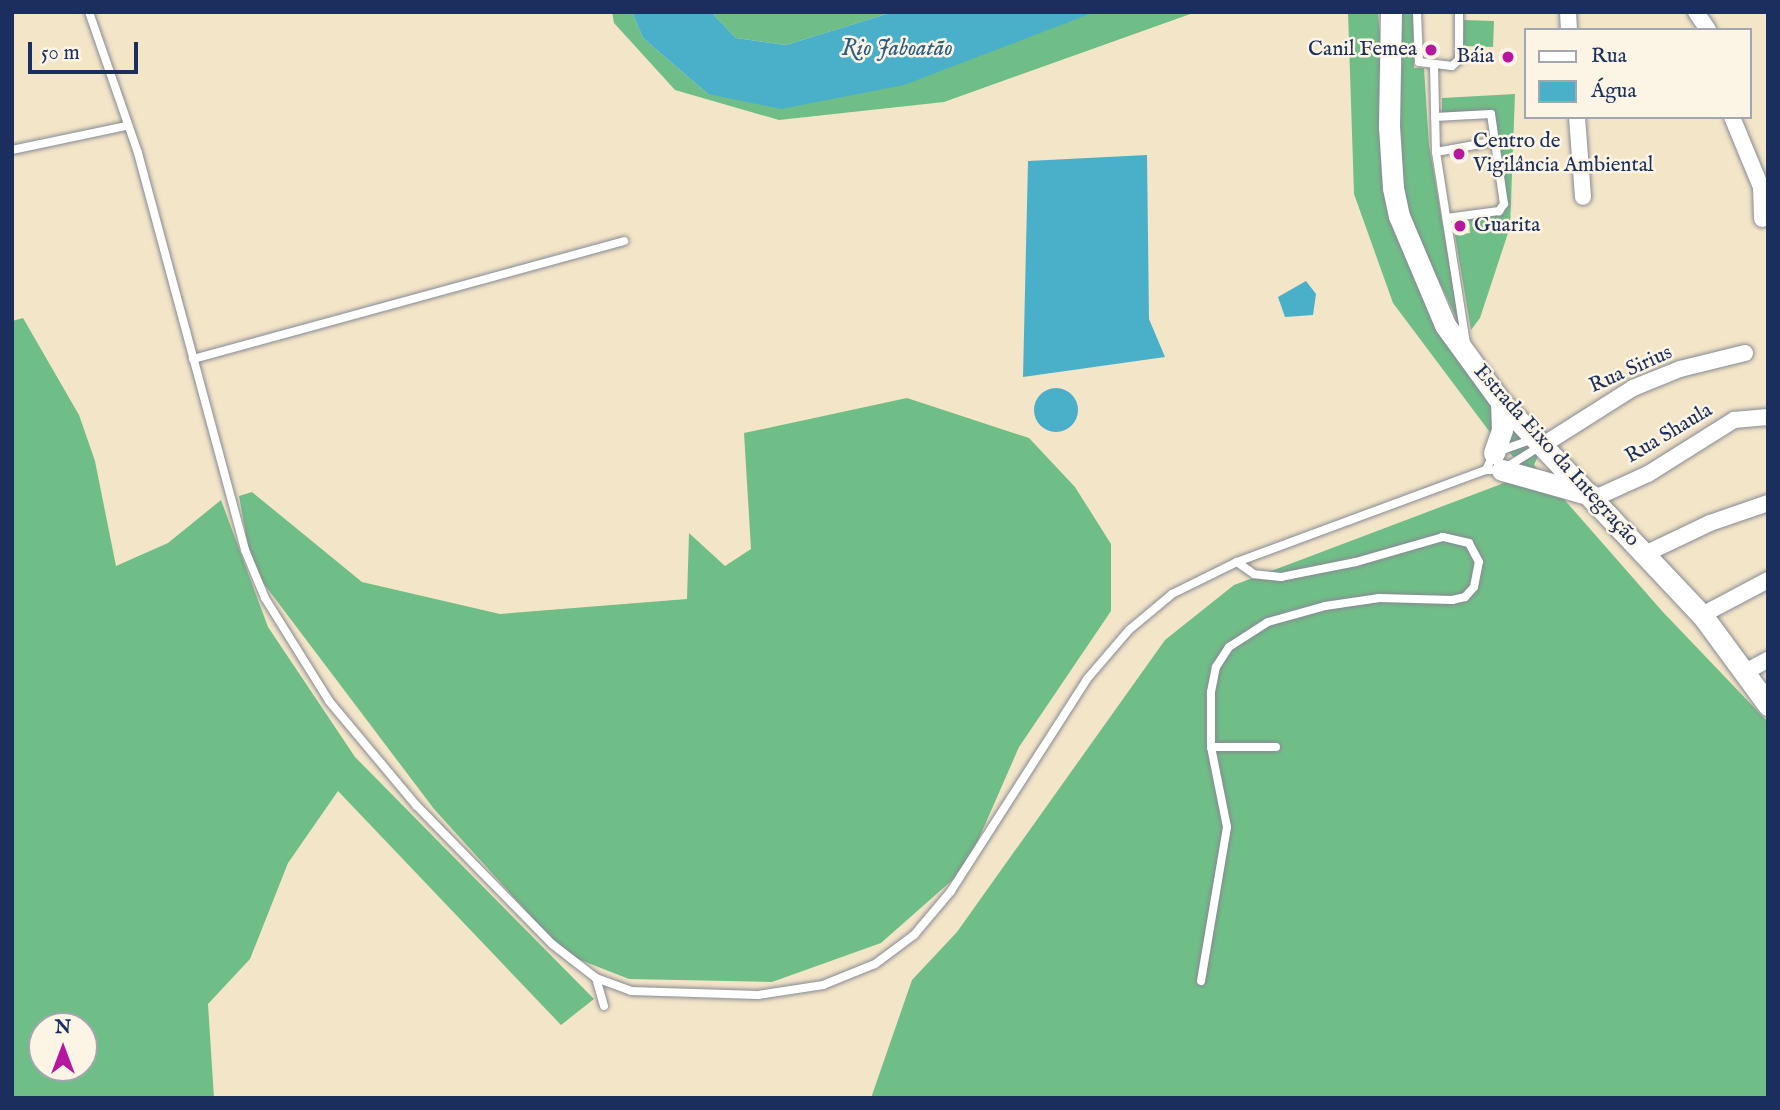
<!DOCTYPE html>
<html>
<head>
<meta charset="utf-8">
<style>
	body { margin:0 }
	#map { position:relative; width:1780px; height:1110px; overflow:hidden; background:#f3e5c8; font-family:"IM FELL English",serif }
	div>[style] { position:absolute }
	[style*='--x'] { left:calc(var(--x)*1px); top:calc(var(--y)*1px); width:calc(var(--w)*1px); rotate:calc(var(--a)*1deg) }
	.forest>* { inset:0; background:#70be87; transform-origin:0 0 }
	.water>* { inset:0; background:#4aafc9 }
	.round { border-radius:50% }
	.roads { filter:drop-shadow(0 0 2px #878a93) drop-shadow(0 0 2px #878a93) }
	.lane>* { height:8px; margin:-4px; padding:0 4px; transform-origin:4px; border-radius:4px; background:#fff }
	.street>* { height:16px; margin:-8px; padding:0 8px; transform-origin:8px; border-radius:8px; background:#fff }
	.secondary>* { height:21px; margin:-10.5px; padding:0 10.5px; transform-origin:10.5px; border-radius:10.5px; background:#fff }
	.dots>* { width:19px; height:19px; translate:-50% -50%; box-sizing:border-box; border:4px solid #fcf5e5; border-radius:50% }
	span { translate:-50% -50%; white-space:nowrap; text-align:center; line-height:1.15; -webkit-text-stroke:5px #fcf5e5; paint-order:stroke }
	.poi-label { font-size:21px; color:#1b2f5e }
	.right { translate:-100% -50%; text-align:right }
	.left { translate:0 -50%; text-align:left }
	.street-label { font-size:21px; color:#1b2f5e }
	.water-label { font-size:23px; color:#2b5c83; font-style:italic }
	.frame { position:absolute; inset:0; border:14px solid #1b2f5e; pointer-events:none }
	.legend { position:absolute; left:1524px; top:28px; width:228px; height:91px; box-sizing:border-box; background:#fcf5e5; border:2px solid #a2a6af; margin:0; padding:9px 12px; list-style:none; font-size:21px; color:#1b2f5e }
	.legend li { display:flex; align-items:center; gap:14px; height:35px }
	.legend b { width:35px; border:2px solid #a2a6af }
	.north { position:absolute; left:28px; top:1012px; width:70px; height:70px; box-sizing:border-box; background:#fcf5e5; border:2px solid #a2a6af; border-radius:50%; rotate:0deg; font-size:19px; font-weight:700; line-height:28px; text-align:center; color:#1b2f5e }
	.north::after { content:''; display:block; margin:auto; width:24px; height:32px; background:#b5179e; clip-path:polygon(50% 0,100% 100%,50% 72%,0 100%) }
	.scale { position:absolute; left:28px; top:42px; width:110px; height:32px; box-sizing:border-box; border:4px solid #1b2f5e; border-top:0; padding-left:9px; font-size:21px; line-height:24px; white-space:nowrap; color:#1b2f5e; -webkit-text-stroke:5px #fcf5e5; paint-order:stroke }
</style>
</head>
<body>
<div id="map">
	<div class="forest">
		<div style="clip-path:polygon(612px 12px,632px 12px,643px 38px,708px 94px,1053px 25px,1095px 12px,1196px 12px,944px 102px,779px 120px,675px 90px,614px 23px)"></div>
		<div style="clip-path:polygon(711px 12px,893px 12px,786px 45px,736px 38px)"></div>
		<div style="clip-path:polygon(1348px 12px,1378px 12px,1393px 188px,1434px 301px,1543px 445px,1534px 465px,1662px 611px,1768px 722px,1768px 1098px,871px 1098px,912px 980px,957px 932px,1165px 640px,1234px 585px,1504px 483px,1527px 470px,1495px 439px,1393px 303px,1354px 194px)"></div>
		<div style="clip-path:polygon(1397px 12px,1413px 12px,1414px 68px,1424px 68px,1429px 145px,1460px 325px,1409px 219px,1400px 157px)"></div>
		<div style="left:1464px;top:20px;width:30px;height:26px;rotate:2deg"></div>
		<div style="clip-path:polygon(1515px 94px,1510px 227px,1480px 318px,1471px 330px,1455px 235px,1470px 233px,1469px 219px,1504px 213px,1494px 111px,1442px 115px,1442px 98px)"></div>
		<div style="clip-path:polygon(evenodd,23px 318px,79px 415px,95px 461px,116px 566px,168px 543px,221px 500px,268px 627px,355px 757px,594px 999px,561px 1025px,338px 791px,288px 863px,250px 959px,208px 1004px,214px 1098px,12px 1098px,12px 321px,23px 318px,42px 1026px,84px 1026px,84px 1068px,42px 1068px,42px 1026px)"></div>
		<div style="clip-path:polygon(907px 398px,1029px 438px,1075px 487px,1111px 544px,1111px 611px,1019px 747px,966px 868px,881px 943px,772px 982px,629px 979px,565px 954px,434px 809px,252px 568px,239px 496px,252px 492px,362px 582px,500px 614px,687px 599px,689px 533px,725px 566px,751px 549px,744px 433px)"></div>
	</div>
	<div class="water">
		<div style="clip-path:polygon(632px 12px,711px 12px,736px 38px,786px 45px,893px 12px,1095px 12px,904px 85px,781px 109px,708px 94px,643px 38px)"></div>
		<div style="clip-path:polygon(1147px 155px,1149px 319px,1165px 357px,1023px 377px,1028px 161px)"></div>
		<div style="clip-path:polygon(1306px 281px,1316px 294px,1313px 315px,1285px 317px,1278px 297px)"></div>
		<div class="round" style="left:1034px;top:388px;width:44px;height:44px"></div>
	</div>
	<div class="roads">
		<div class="lane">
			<div style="--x:89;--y:12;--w:149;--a:70.8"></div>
			<div style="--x:138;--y:153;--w:411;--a:74.9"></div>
			<div style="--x:245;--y:550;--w:52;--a:67.4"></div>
			<div style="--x:265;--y:598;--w:121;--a:58.1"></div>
			<div style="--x:329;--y:701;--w:136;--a:50.1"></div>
			<div style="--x:416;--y:805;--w:194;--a:45.6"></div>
			<div style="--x:552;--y:944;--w:56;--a:37.7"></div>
			<div style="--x:596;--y:978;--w:37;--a:20"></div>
			<div style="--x:631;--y:991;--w:127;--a:1.8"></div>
			<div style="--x:758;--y:995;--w:66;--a:-8.7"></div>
			<div style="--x:823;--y:985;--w:56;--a:-22"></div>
			<div style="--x:875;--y:964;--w:49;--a:-36.6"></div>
			<div style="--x:914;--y:935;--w:57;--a:-49.9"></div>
			<div style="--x:951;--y:891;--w:252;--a:-57.3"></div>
			<div style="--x:1087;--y:679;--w:65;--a:-49.4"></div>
			<div style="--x:1129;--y:630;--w:56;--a:-39.9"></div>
			<div style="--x:1172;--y:594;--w:72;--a:-26.2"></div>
			<div style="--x:1237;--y:562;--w:265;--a:-20.3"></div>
			<div style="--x:1486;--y:470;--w:16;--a:0"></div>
			<div style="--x:1502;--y:470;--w:47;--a:-32"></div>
			<div style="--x:1417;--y:12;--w:50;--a:87.7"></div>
			<div style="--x:1419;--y:62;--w:33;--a:7"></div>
			<div style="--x:1452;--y:66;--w:9;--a:-41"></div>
			<div style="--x:1459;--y:60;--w:48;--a:-90"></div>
			<div style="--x:1434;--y:66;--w:86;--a:88.7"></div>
			<div style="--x:1436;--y:152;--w:194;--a:81.1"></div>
			<div style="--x:1435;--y:117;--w:56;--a:-3.1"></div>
			<div style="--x:1491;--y:114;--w:91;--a:81.8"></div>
			<div style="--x:1504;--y:204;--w:9;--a:126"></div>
			<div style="--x:1499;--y:211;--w:53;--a:172.5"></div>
			<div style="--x:12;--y:150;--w:116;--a:-11.9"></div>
			<div style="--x:1436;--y:152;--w:62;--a:-10.2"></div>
			<div style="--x:193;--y:359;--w:447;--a:-15.3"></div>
			<div style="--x:1486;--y:470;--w:19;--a:-65"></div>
			<div style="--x:1494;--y:453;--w:41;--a:-19.7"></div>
			<div style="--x:1211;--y:747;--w:65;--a:0"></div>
			<div style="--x:596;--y:978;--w:29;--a:74"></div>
			<div style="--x:1201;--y:981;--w:156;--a:-80.4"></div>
			<div style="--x:1227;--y:827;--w:82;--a:-101.3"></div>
			<div style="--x:1211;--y:747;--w:55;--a:-90"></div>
			<div style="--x:1211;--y:692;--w:25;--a:-79"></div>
			<div style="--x:1216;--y:667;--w:24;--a:-57"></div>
			<div style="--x:1229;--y:647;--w:46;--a:-32.7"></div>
			<div style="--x:1268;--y:622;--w:59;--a:-15.7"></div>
			<div style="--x:1325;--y:606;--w:55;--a:-8.4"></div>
			<div style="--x:1379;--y:598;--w:73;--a:1.6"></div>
			<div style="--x:1452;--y:600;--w:13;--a:-13"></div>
			<div style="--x:1465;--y:597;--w:13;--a:-48"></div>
			<div style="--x:1474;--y:587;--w:25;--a:-79"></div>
			<div style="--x:1479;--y:562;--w:21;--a:-118"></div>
			<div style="--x:1469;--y:543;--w:27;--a:-167"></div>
			<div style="--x:1443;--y:537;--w:91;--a:164"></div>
			<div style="--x:1356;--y:562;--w:76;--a:168.7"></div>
			<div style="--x:1281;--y:577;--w:27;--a:-174"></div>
			<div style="--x:1254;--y:574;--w:21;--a:-145"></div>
		</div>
		<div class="street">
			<div style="--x:1568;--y:12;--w:18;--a:87"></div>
			<div style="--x:1696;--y:12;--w:22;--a:56"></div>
			<div style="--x:1577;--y:117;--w:80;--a:85.7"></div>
			<div style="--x:1732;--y:117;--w:76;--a:67.5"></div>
			<div style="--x:1761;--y:187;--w:32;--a:88"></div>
			<div style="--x:1543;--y:445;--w:107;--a:-32.3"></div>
			<div style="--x:1633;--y:388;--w:51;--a:-22"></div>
			<div style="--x:1680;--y:369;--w:67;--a:-13.8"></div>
			<div style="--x:1595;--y:498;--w:58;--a:-24.4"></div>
			<div style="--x:1648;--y:474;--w:102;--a:-32.1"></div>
			<div style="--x:1734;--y:420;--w:34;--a:-5"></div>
			<div style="--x:1645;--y:554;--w:72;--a:-25.5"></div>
			<div style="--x:1710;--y:523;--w:61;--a:-19"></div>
			<div style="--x:1702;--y:615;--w:75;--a:-27.9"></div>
			<div style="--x:1745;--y:672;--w:26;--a:-28"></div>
		</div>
		<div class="secondary">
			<div style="--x:1391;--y:12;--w:114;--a:91"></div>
			<div style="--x:1389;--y:126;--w:62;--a:86.3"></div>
			<div style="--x:1393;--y:188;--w:29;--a:78"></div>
			<div style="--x:1399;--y:216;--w:118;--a:67.1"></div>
			<div style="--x:1445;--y:325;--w:95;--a:54"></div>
			<div style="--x:1501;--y:402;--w:293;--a:46.7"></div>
			<div style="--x:1702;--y:615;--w:112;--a:53.7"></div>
			<div style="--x:1494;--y:453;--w:24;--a:-71"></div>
			<div style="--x:1502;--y:430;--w:28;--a:-92"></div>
			<div style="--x:1502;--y:470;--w:92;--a:15.7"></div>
		</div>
	</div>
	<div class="dots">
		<div style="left:1431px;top:50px;background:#b5179e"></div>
		<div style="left:1508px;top:57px;background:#b5179e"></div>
		<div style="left:1459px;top:154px;background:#b5179e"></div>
		<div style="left:1460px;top:226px;background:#b5179e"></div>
	</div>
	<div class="poi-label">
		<span class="right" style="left:1417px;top:50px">Canil Femea</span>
		<span class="right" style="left:1494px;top:57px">Báia</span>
		<span class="left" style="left:1473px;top:154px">Centro de<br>Vigilância Ambiental</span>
		<span class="left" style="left:1474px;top:226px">Guarita</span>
	</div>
	<div class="street-label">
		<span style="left:1631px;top:370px;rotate:-24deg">Rua Sirius</span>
		<span style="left:1669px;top:434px;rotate:-31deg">Rua Shaula</span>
		<span style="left:1556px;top:456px;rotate:48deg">Estrada Eixo da Integração</span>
	</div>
	<div class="water-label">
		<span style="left:897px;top:49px">Rio Jaboatão</span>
	</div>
	<div class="frame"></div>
	<ul class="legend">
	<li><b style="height:9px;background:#fff"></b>Rua</li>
	<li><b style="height:19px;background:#4aafc9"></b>Água</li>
	</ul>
	<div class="north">N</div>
	<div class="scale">50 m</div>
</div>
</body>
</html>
